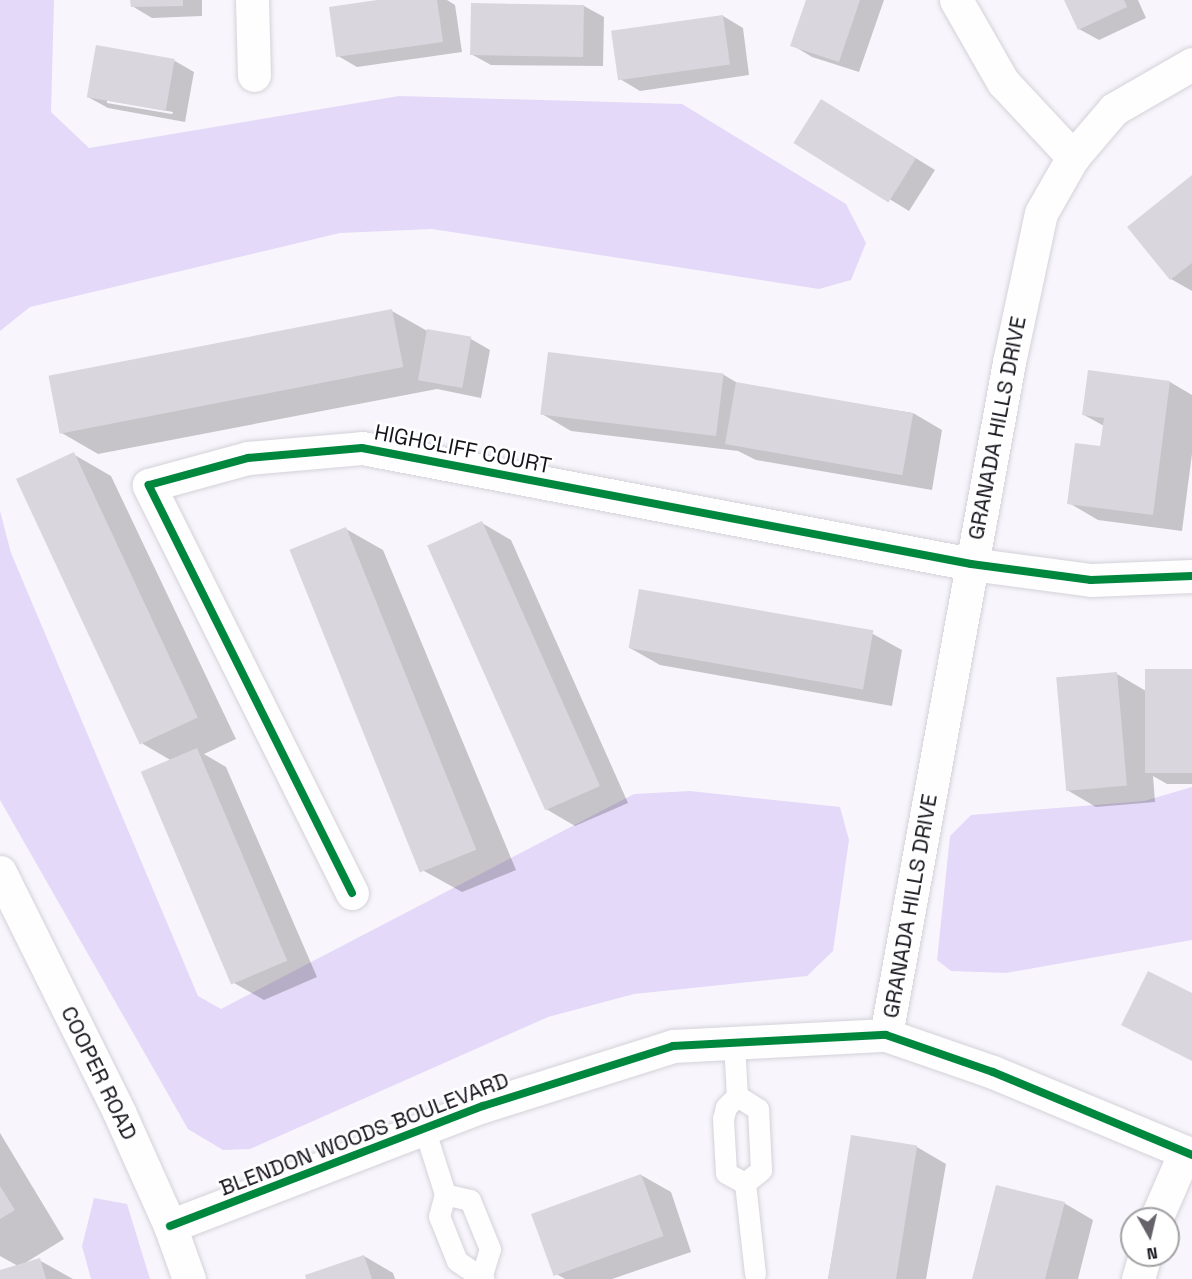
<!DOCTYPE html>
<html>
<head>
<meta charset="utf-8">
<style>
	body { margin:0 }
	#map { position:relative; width:1192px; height:1279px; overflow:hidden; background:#f8f6fc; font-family:"Space Grotesk",sans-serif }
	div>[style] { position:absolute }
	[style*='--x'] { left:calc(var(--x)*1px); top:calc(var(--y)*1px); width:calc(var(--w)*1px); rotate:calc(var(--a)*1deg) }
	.green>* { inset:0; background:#e4d9f8 }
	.shadow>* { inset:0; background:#0003 }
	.building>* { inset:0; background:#d9d6de; transform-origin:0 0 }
	.roads { filter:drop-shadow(0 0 2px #d4d1d9) drop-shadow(0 0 2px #d4d1d9) }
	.service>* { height:21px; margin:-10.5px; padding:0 10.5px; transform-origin:10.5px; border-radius:10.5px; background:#fefeff }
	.minor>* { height:33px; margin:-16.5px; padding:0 16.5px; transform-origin:16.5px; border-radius:16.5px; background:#fefeff }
	.tertiary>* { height:33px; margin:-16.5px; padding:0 16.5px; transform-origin:16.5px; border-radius:16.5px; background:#fefeff }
	.cycleway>* { height:8px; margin:-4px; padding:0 4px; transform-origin:4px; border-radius:4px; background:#00873e }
	span { translate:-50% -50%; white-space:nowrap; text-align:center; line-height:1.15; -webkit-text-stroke:5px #fff; paint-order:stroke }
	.street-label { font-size:22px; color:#16131b }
	.north { position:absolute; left:1120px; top:1207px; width:60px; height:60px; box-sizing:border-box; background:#fff; border:2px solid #a2a1a4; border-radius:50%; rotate:172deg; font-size:16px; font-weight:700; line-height:24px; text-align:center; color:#16131b }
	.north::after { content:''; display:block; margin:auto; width:21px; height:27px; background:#65626a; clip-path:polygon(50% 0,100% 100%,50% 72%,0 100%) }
</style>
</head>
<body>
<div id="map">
	<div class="green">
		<div style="clip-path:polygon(0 0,54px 0,51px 112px,89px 148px,399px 96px,682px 104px,846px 204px,866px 243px,851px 280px,819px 289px,432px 229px,340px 233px,30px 307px,0 331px)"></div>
		<div style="clip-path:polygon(0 511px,11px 553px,198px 996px,221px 1009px,634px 794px,690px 791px,840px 807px,849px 840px,833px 951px,807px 976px,634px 994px,548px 1017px,250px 1149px,223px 1150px,188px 1129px,0 800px)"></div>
		<div style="clip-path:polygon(1192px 787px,1192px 940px,1006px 973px,951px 971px,937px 960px,950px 836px,971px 815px,1144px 801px)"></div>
		<div style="clip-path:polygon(94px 1198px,127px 1204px,150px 1279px,91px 1279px,82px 1246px)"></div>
	</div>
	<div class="shadow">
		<div style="clip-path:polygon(132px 0,202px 0,202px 16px,152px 18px,132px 6px)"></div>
		<div style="clip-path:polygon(388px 0,447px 0,455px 5px,462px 52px,357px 67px,338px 56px)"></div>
		<div style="clip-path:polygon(808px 0,884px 0,859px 72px,812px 57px,792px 45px)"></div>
		<div style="clip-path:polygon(1065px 0,1138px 0,1146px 18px,1099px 40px,1079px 29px)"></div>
		<div style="clip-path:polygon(584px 6px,604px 17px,603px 66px,491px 65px,471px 54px)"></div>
		<div style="clip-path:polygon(723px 16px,743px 28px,749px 75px,640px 91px,620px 79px)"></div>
		<div style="clip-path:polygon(evenodd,175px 61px,194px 72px,185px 122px,108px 108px,88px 97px,175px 61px,107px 100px,173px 112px,172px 114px,107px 103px,107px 100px)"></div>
		<div style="clip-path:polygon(841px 112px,935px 170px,909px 211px,796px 142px)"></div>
		<div style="clip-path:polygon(1192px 177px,1192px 291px,1171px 279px)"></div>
		<div style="clip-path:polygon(392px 311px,429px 332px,471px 339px,490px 350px,481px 398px,437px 389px,98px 454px,60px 432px)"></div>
		<div style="clip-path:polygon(549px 354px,724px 375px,741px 385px,913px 413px,942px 430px,932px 490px,756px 460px,738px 451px,571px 431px,542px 414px)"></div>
		<div style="clip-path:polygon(1170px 382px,1192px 395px,1192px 454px,1182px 531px,1098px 520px,1069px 503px,1101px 447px,1104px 426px,1084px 415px)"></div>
		<div style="clip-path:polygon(73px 454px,111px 476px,236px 739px,204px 754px,226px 767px,317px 977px,264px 1000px,234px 983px,172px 761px,143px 744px)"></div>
		<div style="clip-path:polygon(482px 523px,511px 540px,628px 803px,575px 826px,546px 809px)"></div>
		<div style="clip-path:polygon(346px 529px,383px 550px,516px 870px,462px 892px,424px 871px)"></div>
		<div style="clip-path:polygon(873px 634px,902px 650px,892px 706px,660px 665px,630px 648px)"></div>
		<div style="clip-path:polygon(1192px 671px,1192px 784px,1167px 784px,1153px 776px,1155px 802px,1096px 807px,1067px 790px,1117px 674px,1146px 691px)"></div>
		<div style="clip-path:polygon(0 1133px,64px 1239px,25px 1263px,39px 1260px,73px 1279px,0 1279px,0 1272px,18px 1266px,0 1256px)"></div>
		<div style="clip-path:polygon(853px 1136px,917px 1147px,946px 1164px,926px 1279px,828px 1279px)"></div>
		<div style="clip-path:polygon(641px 1175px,671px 1192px,691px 1252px,612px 1279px,565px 1279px,553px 1272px)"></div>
		<div style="clip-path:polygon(1064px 1203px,1093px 1220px,1078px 1279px,973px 1279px)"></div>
		<div style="clip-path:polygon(364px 1256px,393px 1273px,395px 1279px,308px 1279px)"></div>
	</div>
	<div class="building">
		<div style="clip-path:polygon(130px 0,183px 0,183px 6px,131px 7px)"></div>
		<div style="clip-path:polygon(377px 0,437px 0,443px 42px,336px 57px,329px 7px)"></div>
		<div style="clip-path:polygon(806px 0,860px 0,839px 62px,790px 46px)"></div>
		<div style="clip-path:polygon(1064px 0,1124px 0,1127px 7px,1078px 30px)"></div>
		<div style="left:471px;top:3px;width:113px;height:52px;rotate:1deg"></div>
		<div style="left:723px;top:15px;width:50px;height:113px;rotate:82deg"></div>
		<div style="left:96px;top:45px;width:80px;height:53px;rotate:10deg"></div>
		<div style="left:821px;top:99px;width:112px;height:52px;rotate:32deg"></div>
		<div style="clip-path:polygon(1192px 175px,1192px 263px,1170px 280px,1127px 227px)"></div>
		<div style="left:392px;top:309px;width:59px;height:350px;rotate:79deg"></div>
		<div style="left:427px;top:329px;width:45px;height:52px;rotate:10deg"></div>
		<div style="left:548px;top:352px;width:177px;height:63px;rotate:7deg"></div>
		<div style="clip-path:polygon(1088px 370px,1170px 381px,1153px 515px,1067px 504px,1075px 443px,1100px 446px,1104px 418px,1082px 415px)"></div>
		<div style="left:736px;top:382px;width:180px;height:63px;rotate:10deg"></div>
		<div style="left:74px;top:452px;width:293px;height:64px;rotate:65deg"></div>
		<div style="left:482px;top:521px;width:290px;height:60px;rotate:66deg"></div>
		<div style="left:346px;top:527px;width:348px;height:61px;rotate:68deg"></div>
		<div style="left:639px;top:589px;width:238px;height:60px;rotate:10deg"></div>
		<div style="left:1145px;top:669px;width:47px;height:104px"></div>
		<div style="left:1117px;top:672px;width:114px;height:61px;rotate:85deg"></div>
		<div style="left:197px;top:748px;width:231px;height:61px;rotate:67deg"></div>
		<div style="clip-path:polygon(1148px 971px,1192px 993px,1192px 1061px,1121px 1025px)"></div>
		<div style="left:851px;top:1135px;width:67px;height:146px;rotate:9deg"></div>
		<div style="left:641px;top:1174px;width:66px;height:117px;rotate:70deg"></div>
		<div style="clip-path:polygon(996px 1185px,1065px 1202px,1045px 1279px,972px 1279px)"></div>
		<div style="clip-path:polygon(0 1186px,15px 1210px,0 1219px)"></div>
		<div style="clip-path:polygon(364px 1255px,372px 1279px,306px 1279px,305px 1275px)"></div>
		<div style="clip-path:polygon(40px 1258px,46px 1279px,0 1279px,0 1270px)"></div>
	</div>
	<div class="roads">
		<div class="service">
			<div style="--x:734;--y:1043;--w:53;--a:86.8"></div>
			<div style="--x:737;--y:1096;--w:16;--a:135"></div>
			<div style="--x:726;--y:1107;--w:12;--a:104"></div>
			<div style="--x:723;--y:1119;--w:54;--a:86.8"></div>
			<div style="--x:726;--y:1173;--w:21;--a:28"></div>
			<div style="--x:745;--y:1183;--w:21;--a:-39"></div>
			<div style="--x:761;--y:1170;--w:61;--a:-92.8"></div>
			<div style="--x:758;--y:1109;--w:25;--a:-148"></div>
			<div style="--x:424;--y:1128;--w:69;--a:72.3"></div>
			<div style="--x:745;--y:1183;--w:91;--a:83.7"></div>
			<div style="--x:482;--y:1275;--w:27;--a:-73"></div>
			<div style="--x:490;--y:1249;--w:53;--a:-112.2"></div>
			<div style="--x:470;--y:1200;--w:26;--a:-167"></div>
			<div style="--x:445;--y:1194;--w:23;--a:105"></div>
			<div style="--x:439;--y:1216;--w:48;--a:68.2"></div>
			<div style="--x:457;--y:1261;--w:32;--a:34"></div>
		</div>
		<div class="minor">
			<div style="--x:252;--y:0;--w:75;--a:88.5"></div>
			<div style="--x:956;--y:0;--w:95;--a:60.2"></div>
			<div style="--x:1003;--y:82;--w:103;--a:47"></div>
			<div style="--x:352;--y:893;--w:456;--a:-116.5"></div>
			<div style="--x:149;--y:485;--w:103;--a:-15.3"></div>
			<div style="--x:248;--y:458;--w:114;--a:-5"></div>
			<div style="--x:362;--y:448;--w:620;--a:10.78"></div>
			<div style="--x:971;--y:564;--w:121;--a:7.6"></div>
			<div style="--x:1091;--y:580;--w:101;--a:-2.3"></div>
			<div style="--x:886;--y:1035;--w:684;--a:-79.64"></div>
			<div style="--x:1009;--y:362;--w:152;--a:-77.9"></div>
			<div style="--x:1041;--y:213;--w:64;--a:-60.3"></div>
			<div style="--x:1073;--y:157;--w:63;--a:-49.5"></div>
			<div style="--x:1114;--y:109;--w:90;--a:-30"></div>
			<div style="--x:1156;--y:1219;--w:73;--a:-66.6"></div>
			<div style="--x:170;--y:1226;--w:335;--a:-21"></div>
			<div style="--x:483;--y:1106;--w:199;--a:-17.5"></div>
			<div style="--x:673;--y:1046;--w:213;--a:-3"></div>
			<div style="--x:886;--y:1035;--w:113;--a:19.1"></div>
			<div style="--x:993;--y:1072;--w:216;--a:22.6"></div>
			<div style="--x:1138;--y:1279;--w:25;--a:-74"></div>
		</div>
		<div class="tertiary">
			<div style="--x:0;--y:872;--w:268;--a:63.6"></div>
			<div style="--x:119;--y:1112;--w:125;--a:65.9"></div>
			<div style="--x:170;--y:1226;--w:56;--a:70.3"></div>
		</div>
	</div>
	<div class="cycleway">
		<div style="--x:352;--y:893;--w:456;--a:-116.5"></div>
		<div style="--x:149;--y:485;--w:103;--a:-15.3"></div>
		<div style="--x:248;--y:458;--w:114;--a:-5"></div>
		<div style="--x:362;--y:448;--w:620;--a:10.78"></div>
		<div style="--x:971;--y:564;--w:121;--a:7.6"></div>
		<div style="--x:1091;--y:580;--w:101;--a:-2.3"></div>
		<div style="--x:170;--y:1226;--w:335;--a:-21"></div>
		<div style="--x:483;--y:1106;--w:199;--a:-17.5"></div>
		<div style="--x:673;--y:1046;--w:213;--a:-3"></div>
		<div style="--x:886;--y:1035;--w:113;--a:19.1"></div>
		<div style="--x:993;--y:1072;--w:216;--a:22.6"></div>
	</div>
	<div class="street-label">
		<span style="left:997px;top:428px;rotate:-79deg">GRANADA HILLS DRIVE</span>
		<span style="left:463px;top:449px;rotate:11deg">HIGHCLIFF COURT</span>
		<span style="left:910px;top:906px;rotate:-80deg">GRANADA HILLS DRIVE</span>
		<span style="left:99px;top:1073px;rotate:64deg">COOPER ROAD</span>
		<span style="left:364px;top:1134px;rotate:-21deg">BLENDON WOODS BOULEVARD</span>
	</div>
	<div class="north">N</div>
</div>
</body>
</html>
